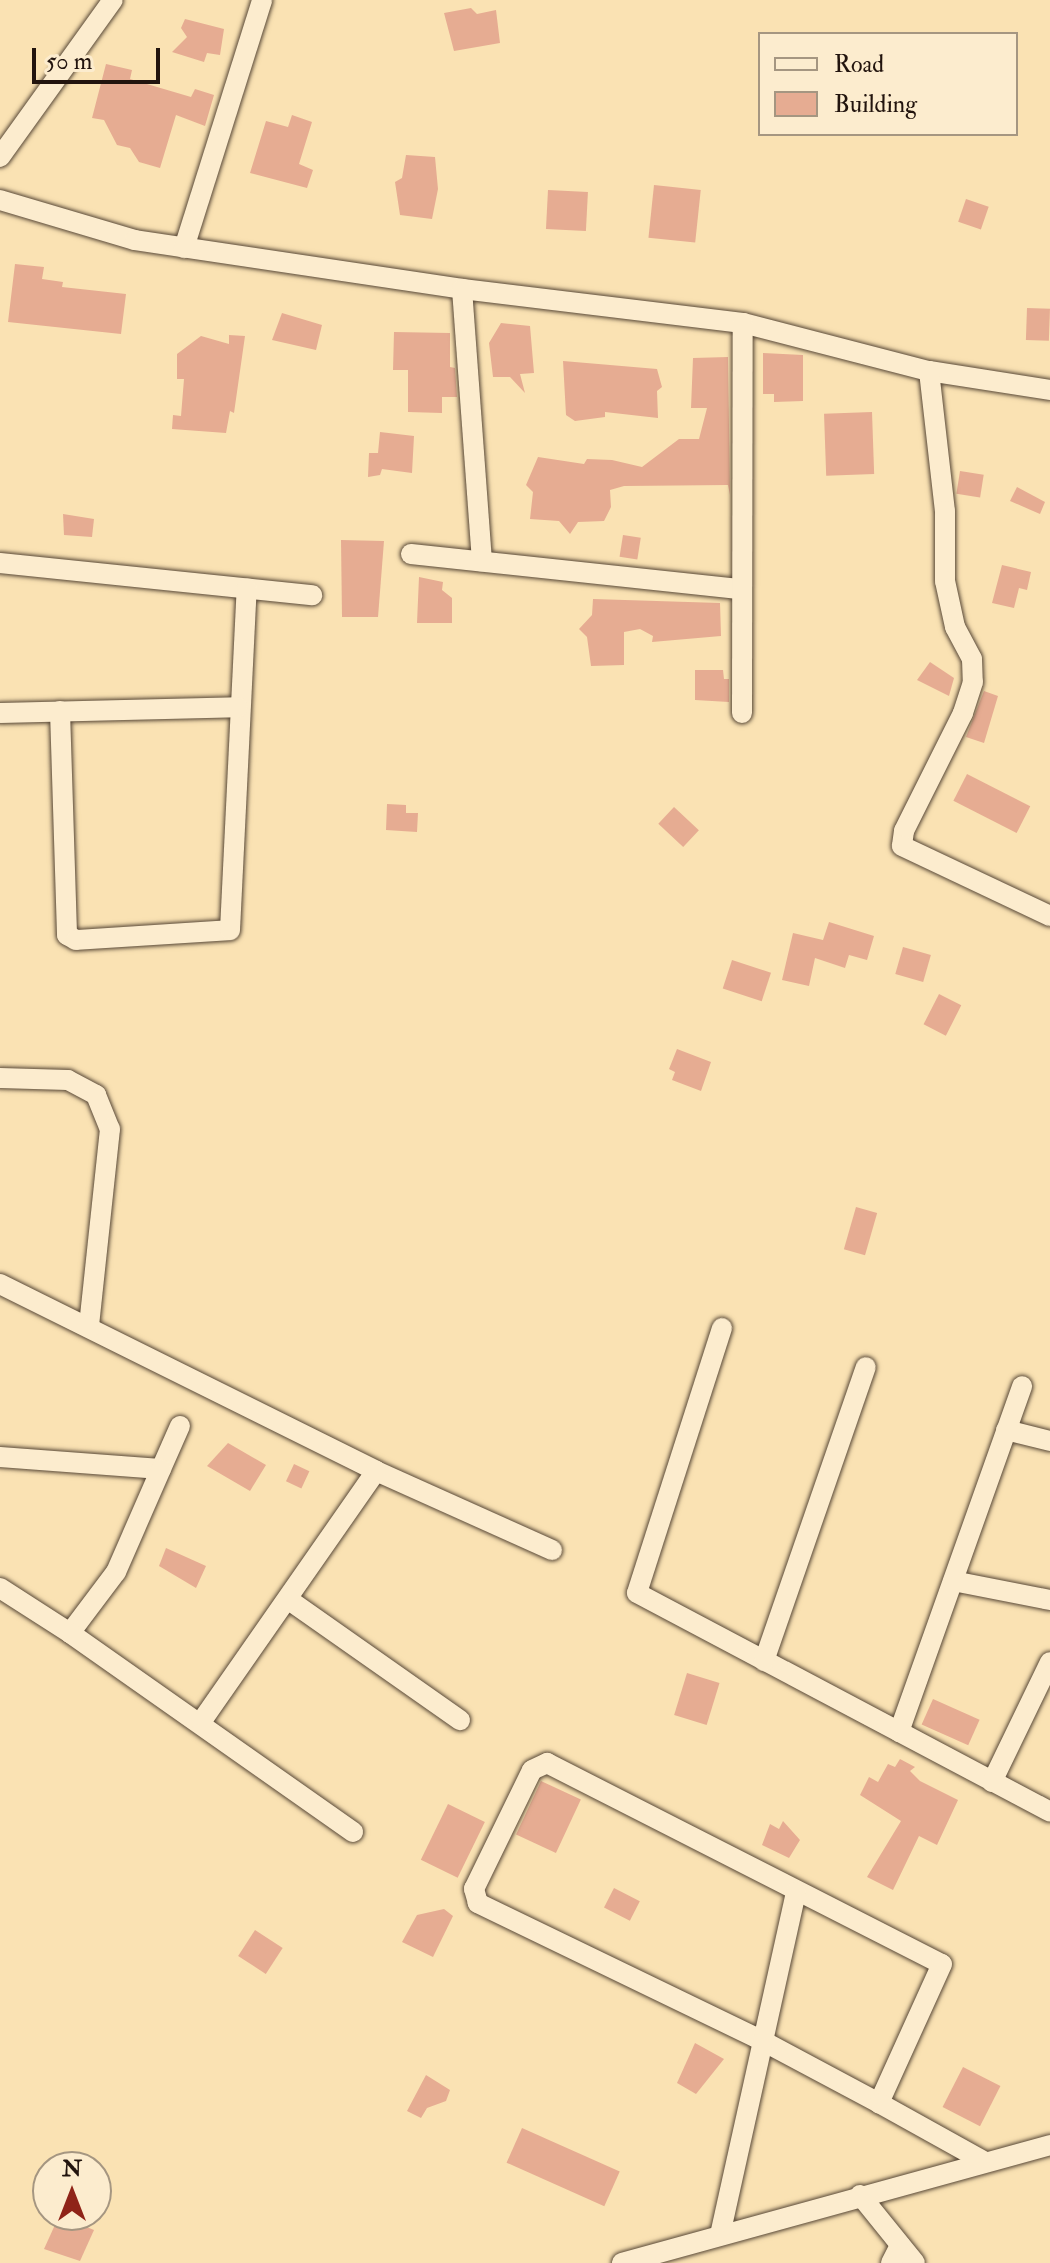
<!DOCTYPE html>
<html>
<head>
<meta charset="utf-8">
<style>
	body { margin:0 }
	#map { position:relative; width:1050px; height:2263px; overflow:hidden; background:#fae2b3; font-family:"IM FELL Double Pica",serif }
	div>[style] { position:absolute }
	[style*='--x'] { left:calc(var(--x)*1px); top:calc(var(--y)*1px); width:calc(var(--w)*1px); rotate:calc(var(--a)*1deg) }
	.building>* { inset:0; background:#e6ac92; transform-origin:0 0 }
	.roads { filter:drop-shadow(0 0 2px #584837) drop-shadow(0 0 2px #584837) }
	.minor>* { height:20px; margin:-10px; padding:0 10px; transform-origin:10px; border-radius:10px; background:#fcecce }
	span { translate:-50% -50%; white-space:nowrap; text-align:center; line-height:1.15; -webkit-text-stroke:7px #fcecce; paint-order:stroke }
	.legend { position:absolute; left:758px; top:32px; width:260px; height:104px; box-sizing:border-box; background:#fcecce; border:2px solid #a59681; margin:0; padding:10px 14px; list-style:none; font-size:24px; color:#22140e }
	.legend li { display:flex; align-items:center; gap:16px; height:40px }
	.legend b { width:40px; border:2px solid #a59681 }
	.north { position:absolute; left:32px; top:2151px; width:80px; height:80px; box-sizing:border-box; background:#fcecce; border:2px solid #a59681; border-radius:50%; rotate:0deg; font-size:22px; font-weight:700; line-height:32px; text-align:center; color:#22140e }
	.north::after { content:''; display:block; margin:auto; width:28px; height:36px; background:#8f2418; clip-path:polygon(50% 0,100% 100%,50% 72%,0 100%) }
	.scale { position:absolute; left:32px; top:48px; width:128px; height:36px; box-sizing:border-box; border:4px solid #22140e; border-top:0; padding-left:10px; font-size:24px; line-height:28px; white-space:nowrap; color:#22140e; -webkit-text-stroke:6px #fcecce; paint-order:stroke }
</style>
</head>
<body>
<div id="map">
	<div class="building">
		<div style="clip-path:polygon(471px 8px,477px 14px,496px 10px,500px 43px,454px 51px,444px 13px)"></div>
		<div style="clip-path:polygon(185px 19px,224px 29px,220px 55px,207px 53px,204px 62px,172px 52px,187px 37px,181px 28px)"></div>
		<div style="clip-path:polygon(106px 64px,132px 70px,130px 79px,191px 97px,195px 89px,214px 95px,205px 126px,176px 115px,160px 168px,139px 162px,130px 148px,117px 145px,104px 120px,92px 118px)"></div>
		<div style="clip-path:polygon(292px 115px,312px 122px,299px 164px,313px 170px,307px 188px,250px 173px,266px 121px,288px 127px)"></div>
		<div style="clip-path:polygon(406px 155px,435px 157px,438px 189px,432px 219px,400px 215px,395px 182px,402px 178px)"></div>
		<div style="left:654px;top:185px;width:47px;height:53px;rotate:6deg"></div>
		<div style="left:548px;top:190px;width:40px;height:39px;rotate:3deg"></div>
		<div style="left:966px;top:199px;width:24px;height:24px;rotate:19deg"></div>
		<div style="clip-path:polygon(15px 264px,44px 267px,42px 279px,63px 282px,62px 287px,126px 294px,121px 334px,8px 322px)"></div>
		<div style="left:1027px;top:308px;width:23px;height:32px;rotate:2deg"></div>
		<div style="clip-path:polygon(282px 313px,322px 325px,316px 350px,272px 340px)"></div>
		<div style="clip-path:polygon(501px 323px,530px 326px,534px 373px,520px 374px,525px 393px,510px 377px,493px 377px,489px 343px)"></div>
		<div style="clip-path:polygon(394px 332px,450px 333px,450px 367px,455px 368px,457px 397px,442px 397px,442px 413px,408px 412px,408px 370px,393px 370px)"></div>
		<div style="clip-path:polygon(229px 335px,245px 336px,234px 413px,230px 411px,226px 433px,172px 429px,173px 415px,181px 416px,184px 379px,177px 379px,177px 354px,201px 336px,229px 344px)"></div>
		<div style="clip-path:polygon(763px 353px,803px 355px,803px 401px,774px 402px,774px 394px,763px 394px)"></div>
		<div style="clip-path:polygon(728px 357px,730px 495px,728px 485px,624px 486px,610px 490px,611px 507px,604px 521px,578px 522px,570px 534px,559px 521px,530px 519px,533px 492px,526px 485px,538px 457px,584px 464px,587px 459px,612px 460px,642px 467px,679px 439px,699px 439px,707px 408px,691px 408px,693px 358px)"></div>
		<div style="clip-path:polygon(563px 361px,657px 369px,662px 387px,657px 391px,658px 418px,605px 412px,605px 417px,575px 421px,566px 415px)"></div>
		<div style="left:872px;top:412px;width:62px;height:48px;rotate:88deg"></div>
		<div style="clip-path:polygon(380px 432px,414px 436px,412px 473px,382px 469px,380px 475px,368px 477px,369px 453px,378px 453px)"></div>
		<div style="left:960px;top:471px;width:24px;height:23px;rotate:9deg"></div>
		<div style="clip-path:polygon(1017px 487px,1045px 502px,1040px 514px,1010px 501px)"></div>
		<div style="clip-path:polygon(63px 514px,94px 519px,92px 537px,64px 535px)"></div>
		<div style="left:623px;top:535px;width:18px;height:22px;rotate:9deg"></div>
		<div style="clip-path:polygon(341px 540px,384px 541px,378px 617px,342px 617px)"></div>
		<div style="clip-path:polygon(1002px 565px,1031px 572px,1027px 590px,1019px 588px,1014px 608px,992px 603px)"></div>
		<div style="clip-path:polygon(419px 577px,443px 582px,442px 590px,452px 598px,452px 623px,417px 623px)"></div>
		<div style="clip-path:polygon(593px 599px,720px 603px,721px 636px,652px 642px,653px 636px,640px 629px,624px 632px,624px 665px,591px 666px,587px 637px,579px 629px,592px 615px)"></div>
		<div style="clip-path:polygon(930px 662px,954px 678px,949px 696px,917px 680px)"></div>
		<div style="clip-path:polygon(695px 670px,723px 670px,724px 679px,729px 679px,729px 702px,695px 700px)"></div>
		<div style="clip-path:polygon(984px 691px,998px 696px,984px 743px,966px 737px)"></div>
		<div style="left:967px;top:774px;width:71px;height:30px;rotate:27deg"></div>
		<div style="clip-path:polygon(387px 804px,406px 805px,406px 813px,418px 813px,417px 832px,386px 830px)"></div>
		<div style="left:674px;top:807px;width:34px;height:23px;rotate:43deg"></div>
		<div style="clip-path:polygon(829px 922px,874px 936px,867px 960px,849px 955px,845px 968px,815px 958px,809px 986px,782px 980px,793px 933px,823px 940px)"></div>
		<div style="left:903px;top:947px;width:29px;height:28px;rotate:16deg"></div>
		<div style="left:732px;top:960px;width:41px;height:30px;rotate:18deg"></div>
		<div style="left:939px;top:994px;width:25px;height:34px;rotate:27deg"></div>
		<div style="clip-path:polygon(677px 1049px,711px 1062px,701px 1091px,672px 1080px,675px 1072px,669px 1069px)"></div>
		<div style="left:856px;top:1207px;width:22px;height:44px;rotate:16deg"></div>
		<div style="clip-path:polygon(228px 1443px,266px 1465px,250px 1491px,207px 1466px)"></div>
		<div style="left:294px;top:1464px;width:17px;height:19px;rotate:25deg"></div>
		<div style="clip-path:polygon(166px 1548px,206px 1566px,196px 1588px,159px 1566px)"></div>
		<div style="left:687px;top:1673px;width:34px;height:44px;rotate:17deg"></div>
		<div style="left:933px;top:1699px;width:51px;height:28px;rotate:24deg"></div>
		<div style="clip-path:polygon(900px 1759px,915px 1767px,910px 1771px,920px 1781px,958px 1800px,937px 1845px,919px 1836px,893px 1890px,867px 1877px,901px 1821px,860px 1795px,869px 1777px,878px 1782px,888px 1764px,895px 1767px)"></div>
		<div style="left:541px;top:1781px;width:44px;height:59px;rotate:25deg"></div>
		<div style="left:448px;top:1804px;width:41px;height:62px;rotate:26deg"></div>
		<div style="clip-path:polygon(783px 1821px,800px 1840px,789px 1858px,762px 1845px,770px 1824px,779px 1829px)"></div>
		<div style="left:614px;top:1888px;width:29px;height:22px;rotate:27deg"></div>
		<div style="clip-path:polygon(444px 1909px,453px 1916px,433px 1957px,402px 1942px,417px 1915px)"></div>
		<div style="left:255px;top:1930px;width:33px;height:31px;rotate:33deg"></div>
		<div style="clip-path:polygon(695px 2043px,724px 2059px,696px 2094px,677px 2083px)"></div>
		<div style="left:963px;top:2067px;width:42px;height:45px;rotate:27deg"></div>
		<div style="clip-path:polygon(426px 2075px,450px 2090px,446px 2101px,427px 2108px,421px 2118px,407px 2111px)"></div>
		<div style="left:522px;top:2128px;width:107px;height:38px;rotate:24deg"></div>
		<div style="clip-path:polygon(59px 2216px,94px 2230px,80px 2261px,44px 2249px)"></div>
	</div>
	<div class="roads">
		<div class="minor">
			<div style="--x:0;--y:157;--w:193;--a:-54.3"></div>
			<div style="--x:0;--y:200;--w:141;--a:16.5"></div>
			<div style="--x:135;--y:240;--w:331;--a:8.5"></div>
			<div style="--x:462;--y:289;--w:283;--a:6.9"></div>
			<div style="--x:743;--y:323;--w:192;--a:14.5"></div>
			<div style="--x:929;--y:371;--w:122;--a:8.9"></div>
			<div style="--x:184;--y:248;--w:260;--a:-72.5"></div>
			<div style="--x:462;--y:289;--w:273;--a:85.8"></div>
			<div style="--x:929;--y:371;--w:141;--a:83.5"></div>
			<div style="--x:945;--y:511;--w:70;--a:90"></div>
			<div style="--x:945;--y:581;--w:47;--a:77.7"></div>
			<div style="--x:955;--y:627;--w:36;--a:62"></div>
			<div style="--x:972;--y:659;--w:23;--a:88"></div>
			<div style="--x:973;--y:682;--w:33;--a:108"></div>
			<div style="--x:963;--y:713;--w:132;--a:116.6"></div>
			<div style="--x:904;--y:831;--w:15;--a:98"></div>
			<div style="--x:902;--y:846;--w:164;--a:25.3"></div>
			<div style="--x:411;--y:554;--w:332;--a:6.1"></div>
			<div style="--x:0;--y:563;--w:314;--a:5.9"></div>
			<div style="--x:60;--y:711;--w:224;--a:88.2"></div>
			<div style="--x:67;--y:935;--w:10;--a:29"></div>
			<div style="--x:76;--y:940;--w:154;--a:-3.7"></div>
			<div style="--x:230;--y:930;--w:342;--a:-87.2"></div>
			<div style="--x:0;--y:713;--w:238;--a:-1.4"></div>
			<div style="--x:742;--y:713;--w:390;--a:-89.9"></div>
			<div style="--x:0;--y:1078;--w:68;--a:1.7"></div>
			<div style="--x:68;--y:1080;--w:32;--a:28"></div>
			<div style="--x:96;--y:1095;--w:37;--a:68"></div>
			<div style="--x:110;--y:1129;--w:199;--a:96.1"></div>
			<div style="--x:0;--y:1284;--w:420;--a:26.4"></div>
			<div style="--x:376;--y:1471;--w:193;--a:24.2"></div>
			<div style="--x:722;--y:1328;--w:278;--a:107.8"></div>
			<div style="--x:637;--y:1593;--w:467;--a:27.9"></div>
			<div style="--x:1006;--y:1430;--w:45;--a:14"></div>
			<div style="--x:0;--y:1457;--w:161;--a:4.3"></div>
			<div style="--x:161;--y:1469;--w:47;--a:-66.2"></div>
			<div style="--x:953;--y:1581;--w:99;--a:11.1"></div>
			<div style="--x:0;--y:1588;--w:83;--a:32.7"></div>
			<div style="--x:70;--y:1633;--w:76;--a:-53"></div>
			<div style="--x:116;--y:1572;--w:112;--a:-66.4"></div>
			<div style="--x:289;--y:1600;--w:209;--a:35.1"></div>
			<div style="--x:70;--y:1633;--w:346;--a:35.1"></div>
			<div style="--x:764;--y:1661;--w:311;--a:-70.9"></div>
			<div style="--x:201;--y:1722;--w:306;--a:-55.1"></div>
			<div style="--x:899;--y:1732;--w:367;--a:-70.4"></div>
			<div style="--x:547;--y:1763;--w:443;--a:27"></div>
			<div style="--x:942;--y:1964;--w:153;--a:114.4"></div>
			<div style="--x:879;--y:2103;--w:132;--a:-151.9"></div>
			<div style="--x:763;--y:2041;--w:317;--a:-154.2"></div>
			<div style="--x:478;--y:1903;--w:15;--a:-106"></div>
			<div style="--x:474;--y:1889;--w:132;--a:-64"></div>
			<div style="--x:532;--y:1770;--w:17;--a:-25"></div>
			<div style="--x:992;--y:1782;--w:133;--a:-64.2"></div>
			<div style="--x:879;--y:2103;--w:121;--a:29.1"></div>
			<div style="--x:860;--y:2195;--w:87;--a:51"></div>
			<div style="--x:720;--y:2235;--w:351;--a:-77.5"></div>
			<div style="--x:622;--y:2263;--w:444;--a:-15.4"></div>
			<div style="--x:891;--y:2263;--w:20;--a:-63"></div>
		</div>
	</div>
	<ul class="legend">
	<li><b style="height:10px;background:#fcecce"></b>Road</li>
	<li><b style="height:22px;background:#e6ac92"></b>Building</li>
	</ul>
	<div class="north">N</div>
	<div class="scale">50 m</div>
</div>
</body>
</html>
